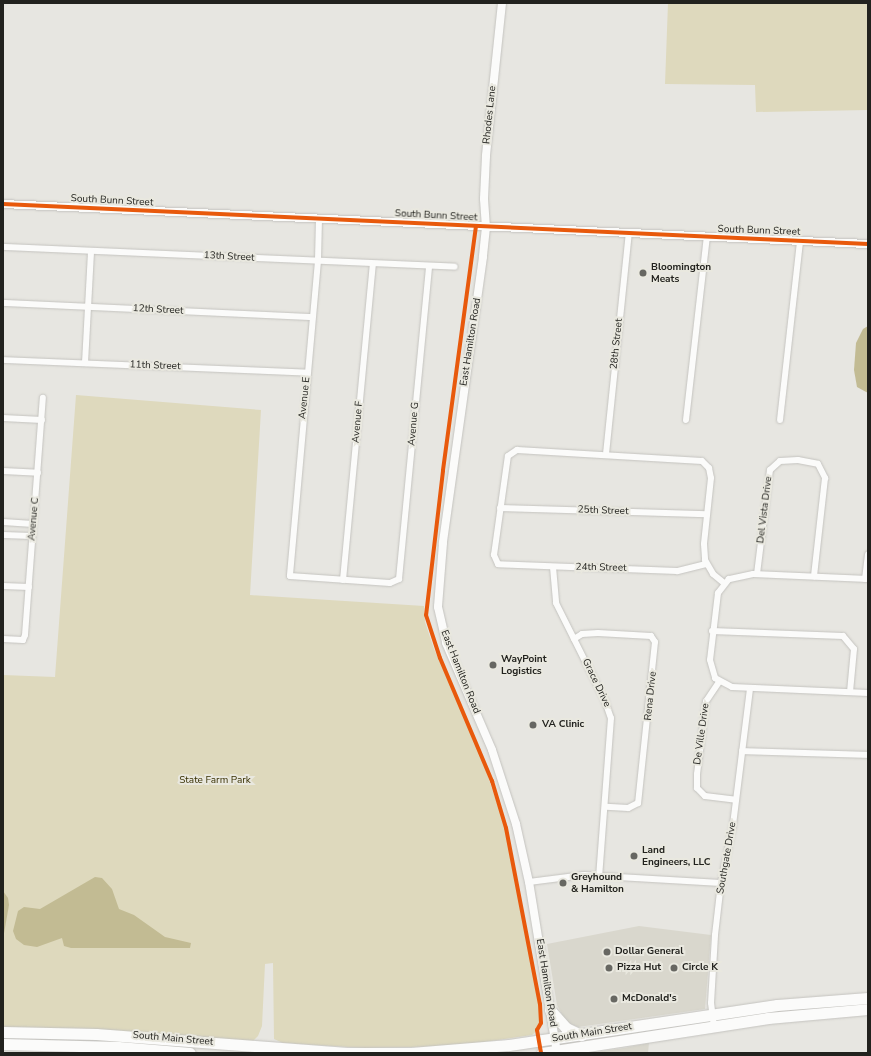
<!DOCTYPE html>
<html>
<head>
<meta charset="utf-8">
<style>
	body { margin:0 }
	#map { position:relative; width:871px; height:1056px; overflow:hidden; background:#e7e6e1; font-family:"Nunito Sans",sans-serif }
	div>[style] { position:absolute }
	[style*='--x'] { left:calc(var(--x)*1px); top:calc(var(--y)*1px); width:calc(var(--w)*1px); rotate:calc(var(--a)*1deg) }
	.built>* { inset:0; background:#d9d7cd }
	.green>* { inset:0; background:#ded9bd }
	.water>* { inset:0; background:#c2bb93 }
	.roads { filter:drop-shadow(0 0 1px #c4c3bf) drop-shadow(0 0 1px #c4c3bf) }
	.street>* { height:6px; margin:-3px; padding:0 3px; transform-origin:3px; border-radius:3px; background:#fbfbfa }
	.secondary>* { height:8px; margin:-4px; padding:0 4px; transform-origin:4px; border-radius:4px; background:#fbfbfa }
	.highway>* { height:11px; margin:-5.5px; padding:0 5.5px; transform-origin:5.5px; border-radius:5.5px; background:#fbfbfa }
	.cycleway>* { height:4px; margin:-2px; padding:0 2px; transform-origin:2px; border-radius:2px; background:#e8590c }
	.dots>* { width:11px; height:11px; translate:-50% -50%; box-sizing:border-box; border:2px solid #e9e8df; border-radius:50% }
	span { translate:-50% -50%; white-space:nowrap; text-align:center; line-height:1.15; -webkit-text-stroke:4px #e9e8df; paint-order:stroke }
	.street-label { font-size:10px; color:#22221e }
	.poi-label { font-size:10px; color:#22221e; font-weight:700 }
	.left { translate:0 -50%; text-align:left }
	.park-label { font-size:10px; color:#372f00 }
	.frame { position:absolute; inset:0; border:4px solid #22221e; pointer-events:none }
</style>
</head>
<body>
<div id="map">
	<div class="built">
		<div style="clip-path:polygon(639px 926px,711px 935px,705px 1009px,578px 1027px,566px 1022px,557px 1005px,547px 944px)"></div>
		<div style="clip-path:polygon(649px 1043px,648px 1053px,589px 1053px,624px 1048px)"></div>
	</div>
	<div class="green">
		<div style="clip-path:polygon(668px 3px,868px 3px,868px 110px,756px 112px,755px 85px,665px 84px)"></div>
		<div style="clip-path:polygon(76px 395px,261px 410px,250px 595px,424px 606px,425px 622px,434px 649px,477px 744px,506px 830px,542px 1023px,539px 1029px,532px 1035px,456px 1046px,365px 1048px,283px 1043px,274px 1039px,273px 963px,265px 964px,262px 1026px,258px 1036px,253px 1041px,3px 1028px,3px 675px,55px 677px)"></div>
	</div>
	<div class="water">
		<div style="clip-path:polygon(868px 326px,868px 393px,857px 387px,854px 370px,856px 343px,863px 329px)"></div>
		<div style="clip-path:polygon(95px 877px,102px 878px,112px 889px,119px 909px,134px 915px,165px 937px,191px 943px,190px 948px,71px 948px,64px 946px,62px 938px,37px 947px,24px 945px,16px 939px,13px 931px,18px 911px,24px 907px,40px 909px)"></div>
		<div style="clip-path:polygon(3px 891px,8px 898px,9px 905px,3px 939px)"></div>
	</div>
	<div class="roads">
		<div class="street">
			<div style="--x:319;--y:219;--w:42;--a:91.4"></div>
			<div style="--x:318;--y:261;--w:316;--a:95.1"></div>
			<div style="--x:290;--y:576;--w:100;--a:4"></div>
			<div style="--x:390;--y:583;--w:10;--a:-24"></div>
			<div style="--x:399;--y:579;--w:313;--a:-84.5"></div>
			<div style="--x:3;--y:247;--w:452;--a:2.5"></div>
			<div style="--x:3;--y:303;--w:309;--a:2.6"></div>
			<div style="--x:3;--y:360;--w:304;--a:2.4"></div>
			<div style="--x:85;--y:363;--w:112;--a:-86.9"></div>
			<div style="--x:3;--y:418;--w:39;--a:3"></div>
			<div style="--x:686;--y:420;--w:184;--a:-83.5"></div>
			<div style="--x:780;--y:420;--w:180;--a:-83.6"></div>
			<div style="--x:606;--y:454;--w:222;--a:-84.1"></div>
			<div style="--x:3;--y:471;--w:35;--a:3"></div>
			<div style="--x:500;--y:508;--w:207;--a:1.7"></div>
			<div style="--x:3;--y:522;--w:30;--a:4"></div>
			<div style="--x:3;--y:535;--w:29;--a:2"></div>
			<div style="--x:706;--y:564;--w:30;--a:166"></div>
			<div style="--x:677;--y:571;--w:179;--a:-177.8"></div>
			<div style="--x:498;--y:564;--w:10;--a:-114"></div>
			<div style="--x:494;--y:555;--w:100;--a:-82"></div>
			<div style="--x:508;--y:456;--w:11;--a:-34"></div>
			<div style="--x:517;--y:450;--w:185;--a:3.4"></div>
			<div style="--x:702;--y:461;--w:10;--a:45"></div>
			<div style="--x:709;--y:468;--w:10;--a:79"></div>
			<div style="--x:711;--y:478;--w:66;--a:96.1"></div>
			<div style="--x:704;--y:544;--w:16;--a:86"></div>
			<div style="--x:705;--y:560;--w:16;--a:60"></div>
			<div style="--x:713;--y:574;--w:14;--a:39"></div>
			<div style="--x:553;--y:567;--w:36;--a:85"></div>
			<div style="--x:556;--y:603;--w:110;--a:63.4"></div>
			<div style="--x:605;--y:701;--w:18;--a:71"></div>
			<div style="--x:611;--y:718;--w:158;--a:94.3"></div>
			<div style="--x:757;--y:574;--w:105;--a:-82.9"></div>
			<div style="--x:770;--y:470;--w:13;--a:-42"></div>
			<div style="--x:780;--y:461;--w:18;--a:-3"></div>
			<div style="--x:798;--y:460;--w:20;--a:11"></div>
			<div style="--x:818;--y:464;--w:16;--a:63"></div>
			<div style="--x:825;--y:478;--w:99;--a:96.4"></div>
			<div style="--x:865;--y:579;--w:25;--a:-83"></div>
			<div style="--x:868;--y:579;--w:115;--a:-177.5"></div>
			<div style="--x:753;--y:574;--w:25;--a:168"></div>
			<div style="--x:729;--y:579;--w:18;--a:128"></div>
			<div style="--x:718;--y:593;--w:67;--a:96.8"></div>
			<div style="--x:710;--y:660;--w:19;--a:74"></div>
			<div style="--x:715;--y:678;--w:19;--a:28"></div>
			<div style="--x:732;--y:687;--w:136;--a:2.5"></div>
			<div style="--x:343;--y:580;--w:317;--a:-84.6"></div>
			<div style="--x:3;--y:586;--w:26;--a:2"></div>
			<div style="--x:712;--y:631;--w:131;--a:2.2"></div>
			<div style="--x:843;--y:636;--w:17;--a:50"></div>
			<div style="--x:854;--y:649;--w:43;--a:95.3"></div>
			<div style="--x:3;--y:639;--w:20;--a:3"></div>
			<div style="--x:23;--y:640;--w:5;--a:-68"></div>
			<div style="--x:25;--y:635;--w:238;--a:-85.7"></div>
			<div style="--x:574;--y:639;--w:9;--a:-32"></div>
			<div style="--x:582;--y:634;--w:16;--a:-4"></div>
			<div style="--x:598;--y:633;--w:53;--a:3.2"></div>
			<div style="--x:651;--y:636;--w:7;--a:56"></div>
			<div style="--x:655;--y:642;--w:162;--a:96"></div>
			<div style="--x:638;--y:803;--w:11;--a:153"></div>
			<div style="--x:628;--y:808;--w:22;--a:-177"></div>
			<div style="--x:719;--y:682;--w:23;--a:124"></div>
			<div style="--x:706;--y:701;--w:74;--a:97"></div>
			<div style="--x:697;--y:774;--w:14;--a:90"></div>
			<div style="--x:697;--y:788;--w:11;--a:45"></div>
			<div style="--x:705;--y:796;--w:31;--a:7"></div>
			<div style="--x:742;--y:751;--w:126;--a:1.8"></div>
			<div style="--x:529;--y:882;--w:55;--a:-7.3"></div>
			<div style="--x:584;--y:875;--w:137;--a:3.3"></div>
			<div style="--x:714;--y:1027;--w:24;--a:-97"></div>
			<div style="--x:711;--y:1003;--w:68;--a:-86.6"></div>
			<div style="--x:715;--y:935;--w:52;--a:-83.4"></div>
			<div style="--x:721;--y:883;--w:59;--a:-78.3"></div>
			<div style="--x:733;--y:825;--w:137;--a:-82.9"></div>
		</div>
		<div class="secondary">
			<div style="--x:502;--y:3;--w:154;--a:96"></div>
			<div style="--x:486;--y:156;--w:43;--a:92.7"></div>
			<div style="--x:484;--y:199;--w:28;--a:86"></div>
			<div style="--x:486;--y:227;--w:30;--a:96"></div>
			<div style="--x:483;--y:257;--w:289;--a:98"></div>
			<div style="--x:443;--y:543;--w:64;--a:94.5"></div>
			<div style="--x:438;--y:607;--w:37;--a:77"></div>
			<div style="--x:446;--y:643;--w:116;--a:66.7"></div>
			<div style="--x:492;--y:750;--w:78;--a:72"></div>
			<div style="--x:516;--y:824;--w:59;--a:77.4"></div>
			<div style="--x:529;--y:882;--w:173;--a:80.7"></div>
			<div style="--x:3;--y:204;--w:866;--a:2.65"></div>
		</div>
		<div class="highway">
			<div style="--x:550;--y:1010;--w:24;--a:48"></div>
			<div style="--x:566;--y:1028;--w:17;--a:25"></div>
			<div style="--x:3;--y:1032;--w:93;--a:1.2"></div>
			<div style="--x:96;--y:1034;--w:252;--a:4.3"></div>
			<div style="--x:347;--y:1053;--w:64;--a:0"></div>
			<div style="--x:411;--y:1053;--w:98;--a:-4.7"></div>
			<div style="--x:509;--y:1045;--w:271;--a:-8.5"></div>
			<div style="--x:777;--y:1005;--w:91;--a:-4.4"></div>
			<div style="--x:3;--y:1044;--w:115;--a:1.5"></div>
			<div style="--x:118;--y:1047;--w:72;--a:4.8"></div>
			<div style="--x:542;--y:1053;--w:229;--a:-8.8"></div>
			<div style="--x:768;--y:1018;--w:100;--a:-5.1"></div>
		</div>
	</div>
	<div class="cycleway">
		<div style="--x:3;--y:204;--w:866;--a:2.65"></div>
		<div style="--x:476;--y:226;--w:247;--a:97.7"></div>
		<div style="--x:443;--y:471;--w:145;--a:96.7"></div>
		<div style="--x:426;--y:615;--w:45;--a:72"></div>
		<div style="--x:440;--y:658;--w:134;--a:67.1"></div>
		<div style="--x:492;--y:781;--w:49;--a:73.4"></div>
		<div style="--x:506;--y:828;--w:179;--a:79.1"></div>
		<div style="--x:540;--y:1004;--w:19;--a:87"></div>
		<div style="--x:541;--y:1023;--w:8;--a:120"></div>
		<div style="--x:537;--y:1030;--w:23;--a:80"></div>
	</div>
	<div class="dots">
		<div style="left:643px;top:273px;background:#676762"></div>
		<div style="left:493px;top:665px;background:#676762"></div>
		<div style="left:533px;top:725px;background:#676762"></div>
		<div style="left:634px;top:856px;background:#676762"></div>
		<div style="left:563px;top:883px;background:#676762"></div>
		<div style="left:607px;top:952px;background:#676762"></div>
		<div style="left:609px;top:968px;background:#676762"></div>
		<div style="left:674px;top:968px;background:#676762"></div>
		<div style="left:614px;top:999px;background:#676762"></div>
	</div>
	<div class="street-label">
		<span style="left:490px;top:115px;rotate:-84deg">Rhodes Lane</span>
		<span style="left:112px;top:201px;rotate:3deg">South Bunn Street</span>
		<span style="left:436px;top:216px;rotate:3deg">South Bunn Street</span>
		<span style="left:759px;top:231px;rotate:2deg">South Bunn Street</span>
		<span style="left:229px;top:257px;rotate:3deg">13th Street</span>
		<span style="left:158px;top:310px;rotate:3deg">12th Street</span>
		<span style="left:471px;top:342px;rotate:-81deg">East Hamilton Road</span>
		<span style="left:617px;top:344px;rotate:-84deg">28th Street</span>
		<span style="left:155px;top:366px;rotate:2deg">11th Street</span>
		<span style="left:305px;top:398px;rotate:-84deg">Avenue E</span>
		<span style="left:358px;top:422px;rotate:-85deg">Avenue F</span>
		<span style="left:414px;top:424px;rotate:-85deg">Avenue G</span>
		<span style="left:765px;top:510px;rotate:-83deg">Del Vista Drive</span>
		<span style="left:603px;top:511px;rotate:2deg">25th Street</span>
		<span style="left:34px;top:519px;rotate:-85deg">Avenue C</span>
		<span style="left:601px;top:568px;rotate:1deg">24th Street</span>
		<span style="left:460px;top:672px;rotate:68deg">East Hamilton Road</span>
		<span style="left:596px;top:683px;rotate:64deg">Grace Drive</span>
		<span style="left:651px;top:696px;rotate:-84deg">Rena Drive</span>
		<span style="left:702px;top:734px;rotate:-82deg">De Ville Drive</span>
		<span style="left:727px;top:858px;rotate:-80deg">Southgate Drive</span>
		<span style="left:546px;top:983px;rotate:81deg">East Hamilton Road</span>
		<span style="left:592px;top:1033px;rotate:-9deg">South Main Street</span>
		<span style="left:173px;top:1039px;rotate:5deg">South Main Street</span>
	</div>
	<div class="poi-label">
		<span class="left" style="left:651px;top:273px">Bloomington<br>Meats</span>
		<span class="left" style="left:501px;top:665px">WayPoint<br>Logistics</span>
		<span class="left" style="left:542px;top:725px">VA Clinic</span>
		<span class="left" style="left:642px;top:856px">Land<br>Engineers, LLC</span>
		<span class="left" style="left:571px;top:883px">Greyhound<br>&amp; Hamilton</span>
		<span class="left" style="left:615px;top:952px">Dollar General</span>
		<span class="left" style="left:617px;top:968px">Pizza Hut</span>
		<span class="left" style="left:682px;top:968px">Circle K</span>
		<span class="left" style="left:622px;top:999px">McDonald's</span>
	</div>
	<div class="park-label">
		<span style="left:215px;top:781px">State Farm Park</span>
	</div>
	<div class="frame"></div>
</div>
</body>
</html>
